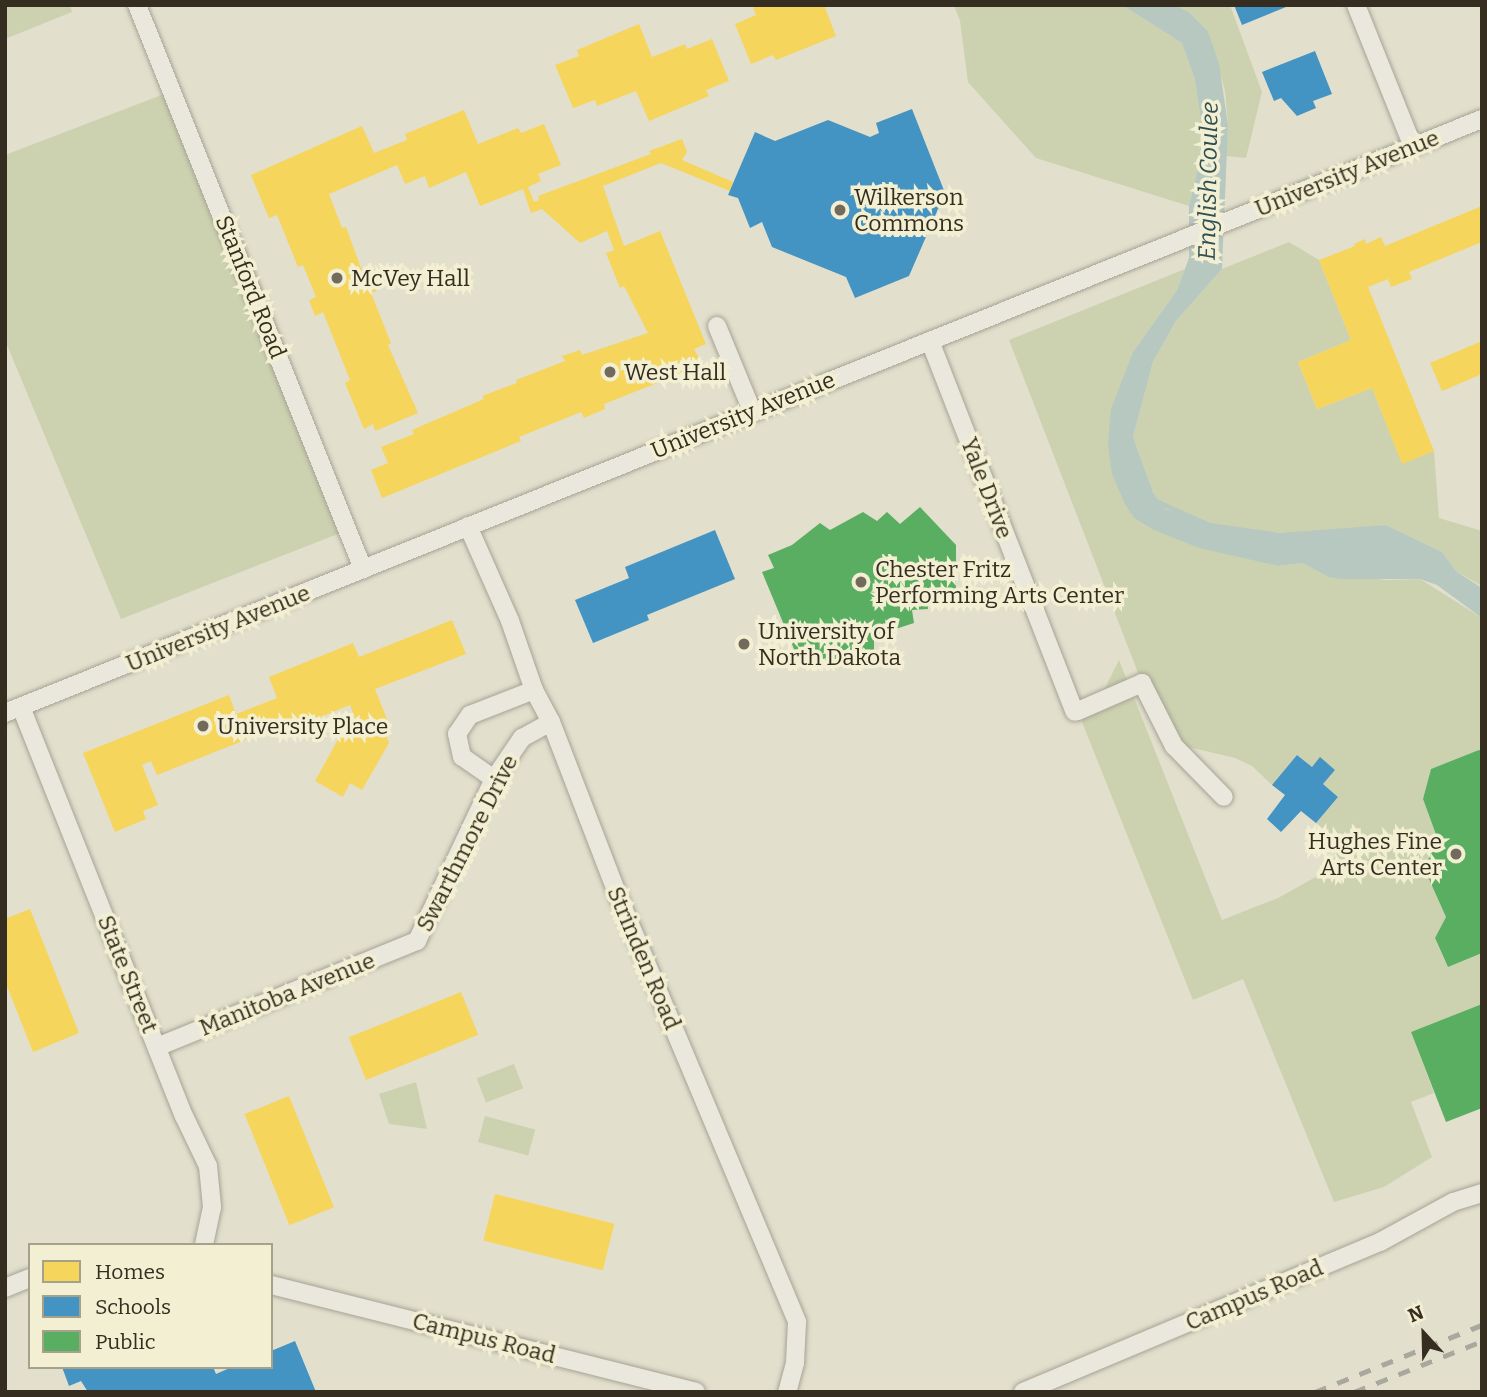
<!DOCTYPE html>
<html>
<head>
<meta charset="utf-8">
<style>
	body { margin:0 }
	#map { position:relative; width:1487px; height:1397px; overflow:hidden; background:#e2dfcc; font-family:Bitter,serif }
	div>[style] { position:absolute }
	[style*='--x'] { left:calc(var(--x)*1px); top:calc(var(--y)*1px); width:calc(var(--w)*1px); rotate:calc(var(--a)*1deg) }
	.green>* { inset:0; background:#ccd2b0; transform-origin:0 0 }
	.water>* { inset:0; background:#b7c8c0 }
	.homes>* { inset:0; background:#f6d55c; transform-origin:0 0 }
	.schools>* { inset:0; background:#4393c3 }
	.public>* { inset:0; background:#5aae61 }
	.stream>* { height:5px; margin:-2.5px; padding:0 2.5px; transform-origin:2.5px; border-radius:2.5px; background:#b7c8c0 }
	.roads { filter:drop-shadow(0 0 2px #a7a396) drop-shadow(0 0 2px #a7a396) }
	.minor>* { height:18px; margin:-9px; padding:0 9px; transform-origin:9px; border-radius:9px; background:#eae8dd }
	.rail>* { height:5px; margin-top:-2.5px; transform-origin:0; background:repeating-linear-gradient(90deg,#aaa89e 0 12px,transparent 0 24px) }
	.dots>* { width:19px; height:19px; translate:-50% -50%; box-sizing:border-box; border:4px solid #f2efd3; border-radius:50% }
	span { translate:-50% -50%; white-space:nowrap; text-align:center; line-height:1.15; -webkit-text-stroke:7px #f2efd3; paint-order:stroke }
	.street-label { font-size:23px; color:#352d1f }
	.poi-label { font-size:23px; color:#352d1f }
	.left { translate:0 -50%; text-align:left }
	.right { translate:-100% -50%; text-align:right }
	.water-label { font-size:24px; color:#2f4f53; font-style:italic }
	.frame { position:absolute; inset:0; border:7px solid #352d1f; pointer-events:none }
	.legend { position:absolute; left:28px; top:1243px; width:245px; height:126px; box-sizing:border-box; background:#f2efd3; border:2px solid #a6a18b; margin:0; padding:9px 12px; list-style:none; font-size:21px; color:#352d1f }
	.legend li { display:flex; align-items:center; gap:14px; height:35px }
	.legend b { width:35px; border:2px solid #a6a18b }
	.north { position:absolute; left:1389px; top:1299px; width:70px; height:70px; -webkit-text-stroke:5px #f2efd3; paint-order:stroke; rotate:338deg; font-size:19px; font-weight:700; line-height:28px; text-align:center; color:#352d1f }
	.north::after { content:''; display:block; margin:auto; width:24px; height:32px; background:#352d1f; clip-path:polygon(50% 0,100% 100%,50% 72%,0 100%) }
</style>
</head>
<body>
<div id="map">
	<div class="green">
		<div style="clip-path:polygon(5px 5px,70px 5px,72px 12px,5px 39px)"></div>
		<div style="clip-path:polygon(954px 5px,1122px 5px,1182px 43px,1195px 80px,1201px 121px,1199px 164px,1189px 206px,1036px 158px,968px 82px,960px 21px)"></div>
		<div style="clip-path:polygon(1174px 5px,1230px 5px,1262px 92px,1246px 158px,1226px 156px,1228px 125px,1225px 91px,1208px 31px,1189px 12px)"></div>
		<div style="clip-path:polygon(172px 91px,348px 530px,121px 619px,5px 340px,5px 155px)"></div>
		<div style="clip-path:polygon(1289px 242px,1319px 260px,1351px 340px,1298px 362px,1317px 409px,1372px 388px,1402px 463px,1434px 451px,1439px 518px,1482px 531px,1482px 586px,1457px 572px,1442px 552px,1386px 525px,1304px 534px,1219px 529px,1165px 509px,1153px 492px,1133px 437px,1153px 362px,1176px 321px,1222px 269px)"></div>
		<div style="clip-path:polygon(1185px 269px,1177px 290px,1133px 352px,1134px 518px,1279px 566px,1303px 563px,1384px 580px,1420px 579px,1482px 618px,1482px 751px,1431px 769px,1423px 799px,1438px 840px,1424px 868px,1446px 917px,1435px 939px,1448px 967px,1482px 953px,1482px 1004px,1411px 1032px,1434px 1093px,1411px 1102px,1432px 1157px,1384px 1187px,1334px 1202px,1243px 979px,1193px 1000px,1080px 717px,1101px 696px,1119px 660px,1222px 920px,1278px 898px,1321px 874px,1344px 845px,1316px 823px,1338px 797px,1323px 784px,1335px 770px,1320px 758px,1312px 767px,1297px 755px,1272px 785px,1252px 766px,1235px 758px,1180px 745px,1142px 683px,1009px 340px)"></div>
		<div style="left:514px;top:1064px;width:26px;height:40px;rotate:69deg"></div>
		<div style="clip-path:polygon(416px 1082px,427px 1129px,389px 1124px,379px 1094px)"></div>
		<div style="left:485px;top:1116px;width:52px;height:27px;rotate:15deg"></div>
	</div>
	<div class="water">
		<div style="clip-path:polygon(1122px 5px,1174px 5px,1189px 12px,1208px 31px,1219px 64px,1228px 125px,1222px 269px,1176px 321px,1153px 362px,1133px 437px,1153px 492px,1165px 509px,1203px 522px,1281px 533px,1386px 525px,1442px 552px,1457px 572px,1482px 588px,1482px 618px,1437px 585px,1420px 579px,1340px 579px,1329px 577px,1303px 563px,1279px 566px,1199px 548px,1154px 530px,1134px 518px,1125px 504px,1112px 474px,1108px 444px,1111px 409px,1133px 352px,1177px 290px,1189px 258px,1189px 206px,1199px 164px,1201px 121px,1195px 80px,1182px 43px)"></div>
	</div>
	<div class="homes">
		<div style="clip-path:polygon(761px 5px,824px 5px,836px 36px,776px 60px,773px 55px,751px 64px,735px 24px,756px 15px,753px 8px)"></div>
		<div style="clip-path:polygon(639px 24px,652px 57px,685px 44px,687px 49px,712px 39px,729px 81px,706px 90px,709px 96px,649px 121px,636px 91px,597px 106px,595px 100px,573px 108px,555px 65px,579px 56px,577px 50px)"></div>
		<div style="clip-path:polygon(464px 110px,478px 144px,518px 128px,521px 133px,544px 124px,561px 165px,538px 174px,541px 181px,528px 187px,534px 202px,539px 200px,538px 196px,651px 154px,649px 151px,682px 139px,687px 152px,682px 160px,733px 182px,730px 191px,661px 163px,603px 186px,624px 246px,660px 231px,706px 344px,694px 349px,703px 365px,604px 404px,605px 409px,584px 418px,581px 412px,519px 437px,521px 441px,382px 498px,371px 470px,388px 463px,381px 447px,414px 434px,412px 430px,484px 399px,482px 396px,517px 383px,516px 380px,565px 361px,562px 356px,580px 350px,582px 355px,648px 333px,624px 286px,620px 288px,606px 253px,614px 250px,607px 231px,580px 243px,542px 209px,531px 213px,523px 189px,480px 206px,466px 172px,429px 188px,425px 176px,405px 184px,397px 165px,329px 194px,342px 228px,346px 227px,365px 279px,371px 277px,376px 291px,371px 293px,391px 343px,388px 345px,418px 413px,375px 431px,373px 424px,364px 429px,345px 383px,350px 380px,323px 312px,315px 316px,309px 300px,316px 297px,303px 265px,298px 267px,277px 215px,269px 218px,251px 175px,362px 126px,374px 153px,407px 140px,405px 134px)"></div>
		<div style="clip-path:polygon(1482px 206px,1482px 242px,1409px 272px,1412px 279px,1391px 287px,1388px 279px,1368px 287px,1434px 451px,1402px 464px,1372px 388px,1317px 409px,1298px 362px,1351px 340px,1319px 260px,1355px 246px,1354px 244px,1365px 239px,1366px 244px,1381px 237px,1385px 246px)"></div>
		<div style="clip-path:polygon(1482px 341px,1482px 374px,1442px 391px,1430px 363px)"></div>
		<div style="clip-path:polygon(452px 620px,466px 654px,375px 689px,390px 727px,384px 729px,389px 743px,362px 790px,350px 783px,343px 797px,315px 781px,346px 725px,353px 729px,357px 723px,350px 705px,278px 734px,272px 718px,246px 729px,250px 738px,157px 775px,151px 761px,142px 765px,158px 805px,143px 811px,146px 819px,115px 832px,83px 753px,229px 695px,236px 714px,277px 698px,269px 677px,353px 643px,359px 657px)"></div>
		<div style="clip-path:polygon(30px 909px,79px 1033px,33px 1052px,5px 981px,5px 919px)"></div>
		<div style="left:461px;top:992px;width:46px;height:121px;rotate:68deg"></div>
		<div style="left:289px;top:1096px;width:120px;height:48px;rotate:68deg"></div>
		<div style="left:495px;top:1194px;width:123px;height:48px;rotate:14deg"></div>
	</div>
	<div class="schools">
		<div style="clip-path:polygon(1234px 5px,1291px 5px,1242px 25px)"></div>
		<div style="clip-path:polygon(1315px 51px,1332px 94px,1313px 101px,1316px 108px,1297px 116px,1281px 98px,1274px 101px,1262px 72px)"></div>
		<div style="clip-path:polygon(912px 109px,945px 193px,909px 276px,855px 298px,846px 277px,772px 247px,762px 222px,750px 228px,738px 198px,728px 195px,755px 132px,775px 141px,828px 120px,870px 137px,879px 133px,876px 123px)"></div>
		<div style="clip-path:polygon(715px 530px,735px 579px,647px 615px,649px 620px,593px 643px,575px 600px,629px 578px,625px 567px)"></div>
		<div style="clip-path:polygon(1297px 755px,1312px 767px,1320px 757px,1335px 770px,1323px 784px,1338px 797px,1316px 823px,1301px 811px,1281px 832px,1267px 819px,1285px 795px,1272px 785px)"></div>
		<div style="clip-path:polygon(295px 1341px,316px 1392px,88px 1392px,81px 1381px,69px 1386px,62px 1367px,213px 1367px,216px 1374px,232px 1367px,271px 1367px,271px 1351px)"></div>
	</div>
	<div class="public">
		<div style="clip-path:polygon(920px 507px,956px 545px,956px 593px,927px 591px,928px 609px,912px 610px,914px 623px,874px 636px,874px 656px,846px 656px,818px 669px,813px 656px,799px 661px,762px 572px,774px 568px,768px 555px,792px 545px,820px 523px,830px 530px,863px 512px,877px 521px,887px 512px,900px 524px)"></div>
		<div style="clip-path:polygon(1479px 750px,1482px 751px,1482px 953px,1448px 967px,1435px 938px,1446px 917px,1424px 868px,1438px 840px,1423px 799px,1431px 769px)"></div>
		<div style="clip-path:polygon(1482px 1004px,1482px 1108px,1446px 1122px,1411px 1032px)"></div>
	</div>
	<div class="stream">
		<div style="--x:1158;--y:502;--w:54;--a:24.2"></div>
	</div>
	<div class="roads">
		<div class="minor">
			<div style="--x:137;--y:5;--w:608;--a:68.16"></div>
			<div style="--x:1356;--y:5;--w:153;--a:68.1"></div>
			<div style="--x:717;--y:326;--w:92;--a:67.6"></div>
			<div style="--x:930;--y:341;--w:398;--a:68.7"></div>
			<div style="--x:468;--y:526;--w:104;--a:66.1"></div>
			<div style="--x:510;--y:621;--w:73;--a:70.8"></div>
			<div style="--x:534;--y:690;--w:36;--a:62"></div>
			<div style="--x:551;--y:722;--w:189;--a:68.9"></div>
			<div style="--x:619;--y:898;--w:460;--a:67.2"></div>
			<div style="--x:797;--y:1322;--w:41;--a:92.8"></div>
			<div style="--x:795;--y:1363;--w:30;--a:105"></div>
			<div style="--x:21;--y:707;--w:440;--a:68.3"></div>
			<div style="--x:184;--y:1116;--w:55;--a:64.4"></div>
			<div style="--x:208;--y:1166;--w:41;--a:84.4"></div>
			<div style="--x:212;--y:1207;--w:39;--a:102"></div>
			<div style="--x:1078;--y:711;--w:70;--a:-23.6"></div>
			<div style="--x:1142;--y:683;--w:71;--a:63.1"></div>
			<div style="--x:1174;--y:746;--w:71;--a:45.6"></div>
			<div style="--x:5;--y:713;--w:1592;--a:-21.91"></div>
			<div style="--x:494;--y:779;--w:39;--a:-145"></div>
			<div style="--x:462;--y:757;--w:24;--a:-102"></div>
			<div style="--x:457;--y:734;--w:23;--a:-56"></div>
			<div style="--x:470;--y:715;--w:69;--a:-21.3"></div>
			<div style="--x:157;--y:1047;--w:281;--a:-22.2"></div>
			<div style="--x:417;--y:941;--w:179;--a:-64.6"></div>
			<div style="--x:494;--y:779;--w:50;--a:-55.7"></div>
			<div style="--x:522;--y:738;--w:33;--a:-29"></div>
			<div style="--x:271;--y:1285;--w:438;--a:14.1"></div>
			<div style="--x:5;--y:1288;--w:27;--a:-22"></div>
			<div style="--x:1023;--y:1392;--w:387;--a:-22.8"></div>
			<div style="--x:1380;--y:1242;--w:83;--a:-28.7"></div>
			<div style="--x:1453;--y:1202;--w:30;--a:-17"></div>
		</div>
	</div>
	<div class="rail">
		<div style="--x:1315;--y:1392;--w:180;--a:-21.9"></div>
		<div style="--x:1354;--y:1392;--w:138;--a:-21.7"></div>
	</div>
	<div class="dots">
		<div style="left:840px;top:210px;background:#726b5c"></div>
		<div style="left:337px;top:278px;background:#726b5c"></div>
		<div style="left:610px;top:372px;background:#726b5c"></div>
		<div style="left:861px;top:582px;background:#726b5c"></div>
		<div style="left:744px;top:644px;background:#726b5c"></div>
		<div style="left:203px;top:726px;background:#726b5c"></div>
		<div style="left:1456px;top:854px;background:#726b5c"></div>
	</div>
	<div class="street-label">
		<span style="left:1347px;top:173px;rotate:-22deg">University Avenue</span>
		<span style="left:251px;top:287px;rotate:68deg">Stanford Road</span>
		<span style="left:743px;top:415px;rotate:-22deg">University Avenue</span>
		<span style="left:987px;top:488px;rotate:69deg">Yale Drive</span>
		<span style="left:218px;top:628px;rotate:-22deg">University Avenue</span>
		<span style="left:467px;top:843px;rotate:-63deg">Swarthmore Drive</span>
		<span style="left:644px;top:958px;rotate:67deg">Strinden Road</span>
		<span style="left:128px;top:974px;rotate:68deg">State Street</span>
		<span style="left:287px;top:994px;rotate:-22deg">Manitoba Avenue</span>
		<span style="left:1254px;top:1295px;rotate:-23deg">Campus Road</span>
		<span style="left:484px;top:1338px;rotate:14deg">Campus Road</span>
	</div>
	<div class="poi-label">
		<span class="left" style="left:854px;top:210px">Wilkerson<br>Commons</span>
		<span class="left" style="left:351px;top:278px">McVey Hall</span>
		<span class="left" style="left:624px;top:372px">West Hall</span>
		<span class="left" style="left:875px;top:582px">Chester Fritz<br>Performing Arts Center</span>
		<span class="left" style="left:758px;top:644px">University of<br>North Dakota</span>
		<span class="left" style="left:217px;top:726px">University Place</span>
		<span class="right" style="left:1442px;top:854px">Hughes Fine<br>Arts Center</span>
	</div>
	<div class="water-label">
		<span style="left:1209px;top:181px;rotate:-89deg">English Coulee</span>
	</div>
	<div class="frame"></div>
	<ul class="legend">
	<li><b style="height:19px;background:#f6d55c"></b>Homes</li>
	<li><b style="height:19px;background:#4393c3"></b>Schools</li>
	<li><b style="height:19px;background:#5aae61"></b>Public</li>
	</ul>
	<div class="north">N</div>
</div>
</body>
</html>
